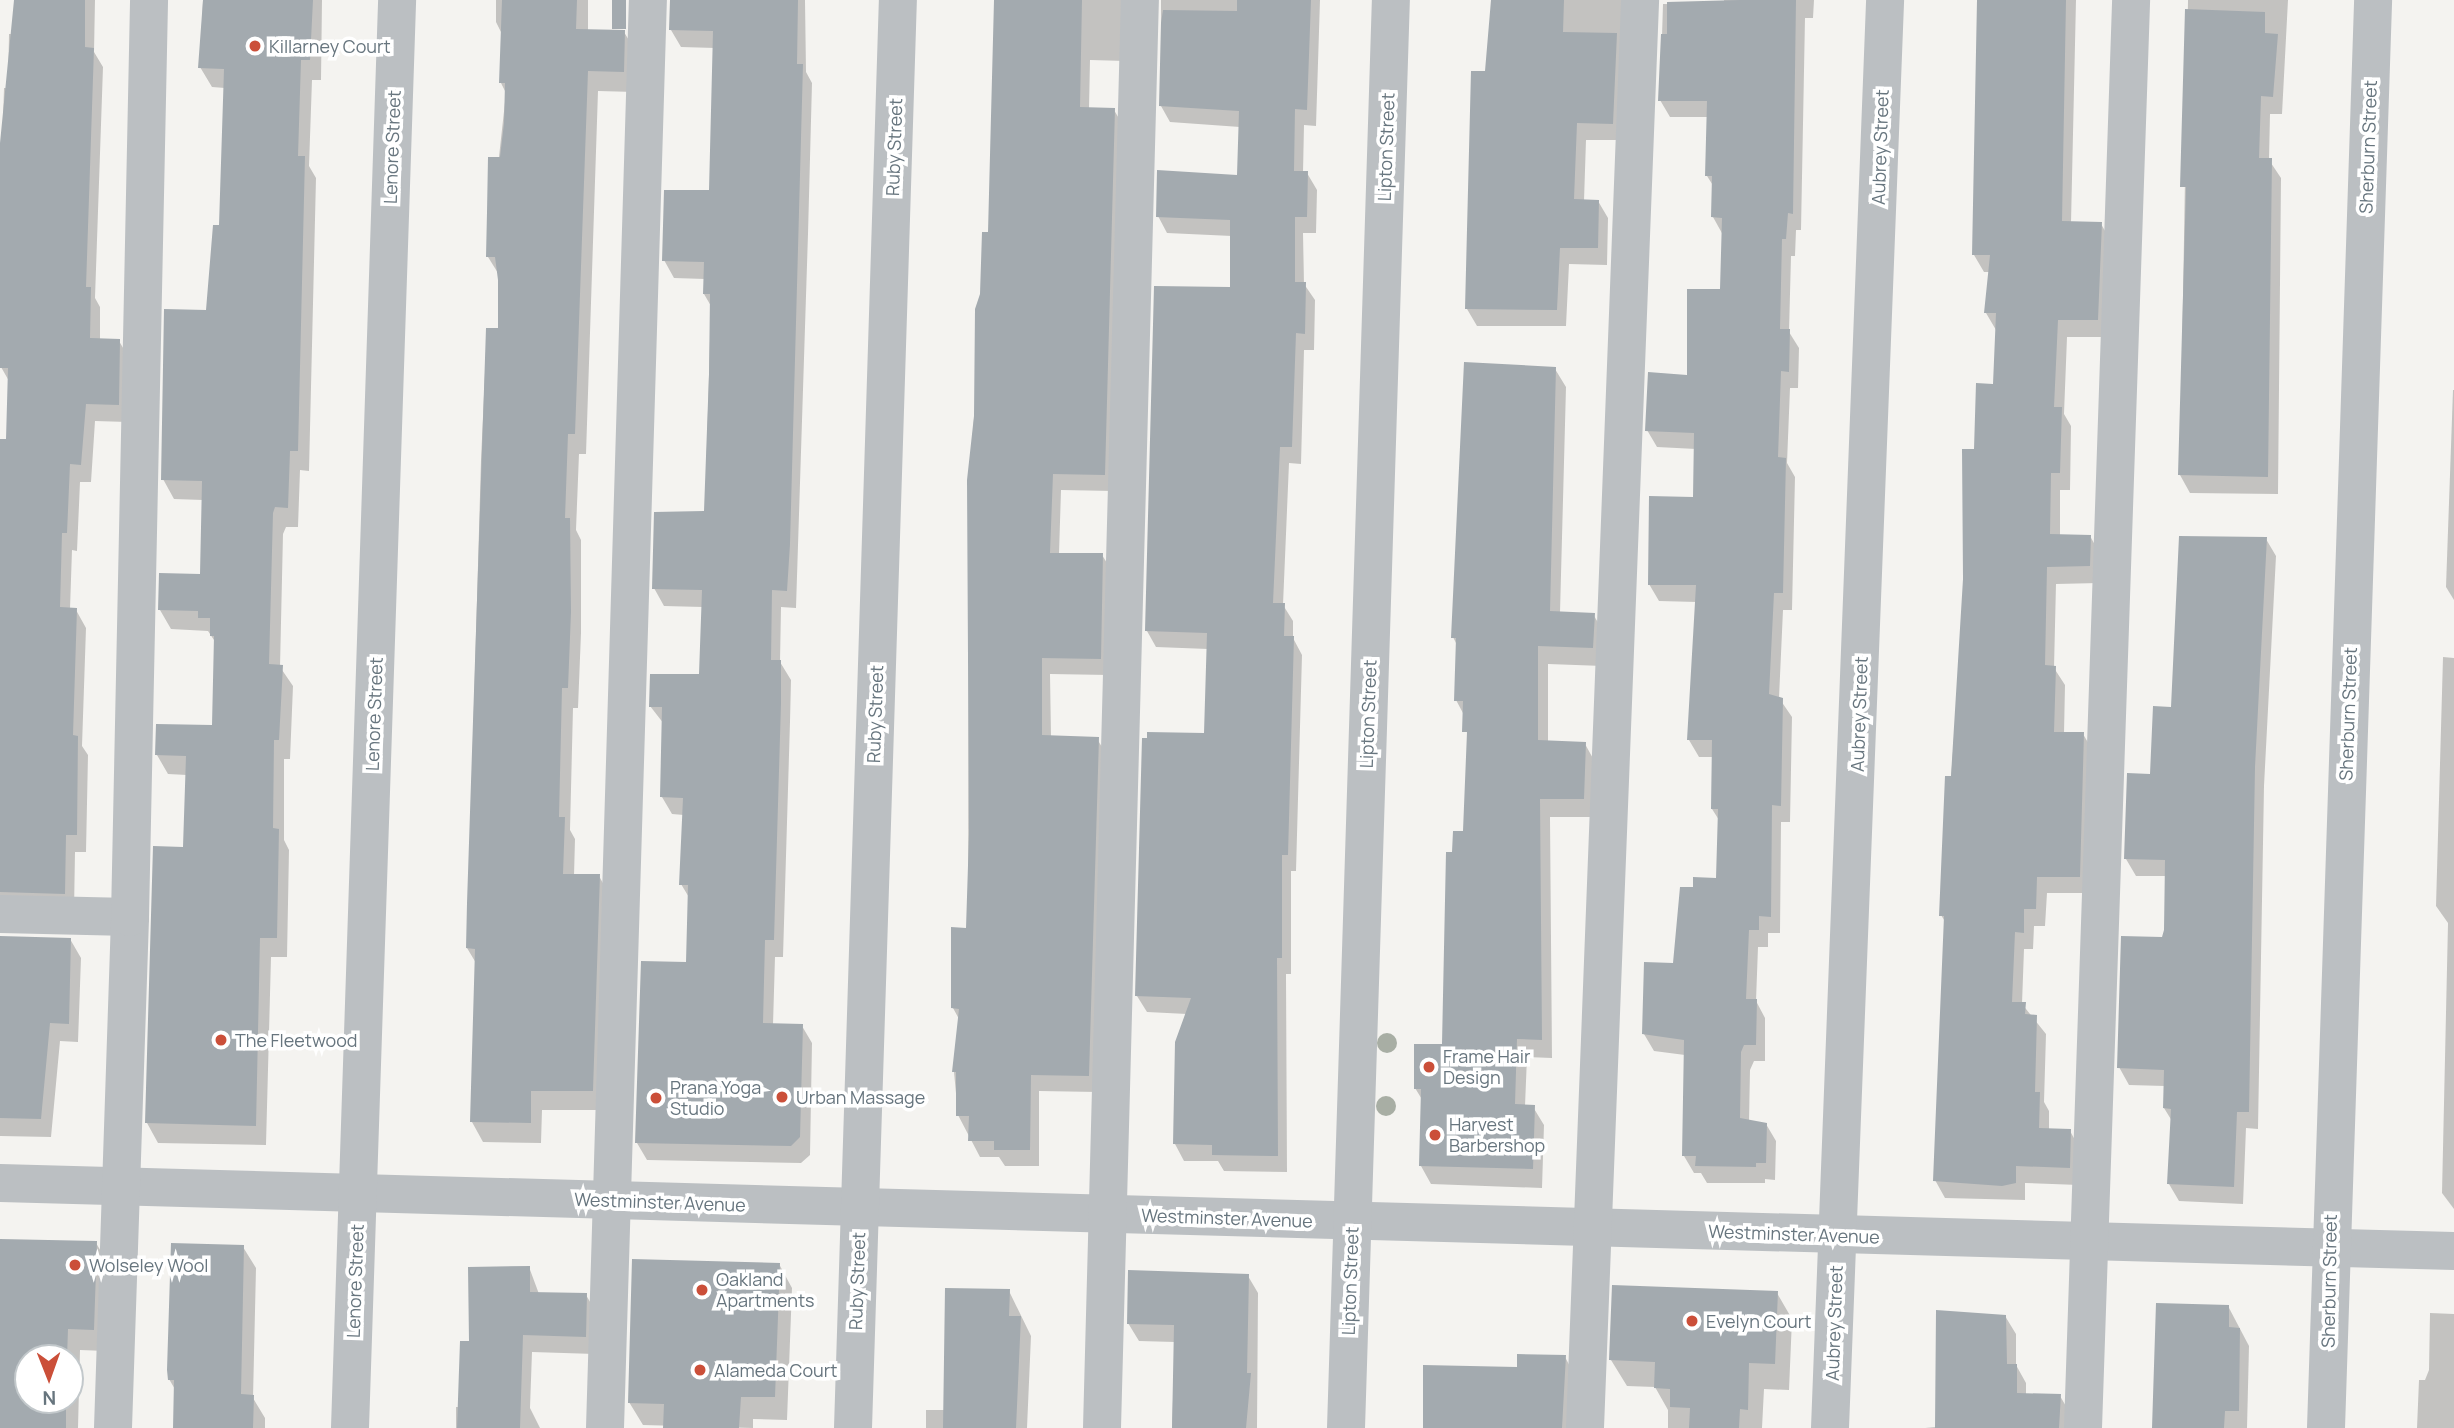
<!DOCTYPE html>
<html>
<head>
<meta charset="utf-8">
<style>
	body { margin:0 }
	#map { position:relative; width:2454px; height:1428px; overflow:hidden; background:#f4f3f0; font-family:Manrope,sans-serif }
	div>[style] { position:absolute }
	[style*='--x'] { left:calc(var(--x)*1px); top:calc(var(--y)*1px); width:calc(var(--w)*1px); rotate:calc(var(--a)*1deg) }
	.shadow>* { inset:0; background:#0003 }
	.building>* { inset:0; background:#a3aaaf; transform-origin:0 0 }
	.minor>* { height:38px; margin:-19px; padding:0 19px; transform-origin:19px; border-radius:19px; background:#bbbfc2 }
	.trees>* { width:20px; height:20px; margin:-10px; border-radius:50%; background:#a8aea4 }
	.dots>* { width:19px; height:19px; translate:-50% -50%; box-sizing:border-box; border:4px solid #fff; border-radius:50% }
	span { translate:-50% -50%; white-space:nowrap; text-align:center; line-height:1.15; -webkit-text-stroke:7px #fff; paint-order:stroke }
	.poi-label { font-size:18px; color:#67757e }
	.left { translate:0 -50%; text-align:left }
	.street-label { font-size:18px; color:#67757e }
	.north { position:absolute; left:14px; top:1344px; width:70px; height:70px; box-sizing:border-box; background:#fff; border:2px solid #c2c8cb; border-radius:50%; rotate:179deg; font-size:19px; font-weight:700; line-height:28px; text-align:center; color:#67757e }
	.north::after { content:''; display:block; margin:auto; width:24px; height:32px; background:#cb4f39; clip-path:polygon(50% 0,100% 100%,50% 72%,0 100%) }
</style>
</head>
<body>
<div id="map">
	<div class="shadow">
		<div style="clip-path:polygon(16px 0,95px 0,94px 52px,103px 67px,95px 298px,100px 307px,100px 340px,119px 341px,129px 358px,128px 422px,95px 421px,91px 482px,80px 482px,77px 551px,72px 550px,70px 609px,76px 610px,86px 628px,82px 746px,88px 755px,86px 852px,75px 852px,74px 911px,0 912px,0 441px,7px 440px,9px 381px,1px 367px,0 215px,4px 88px,8px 88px,9px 34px,16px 34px)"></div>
		<div style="clip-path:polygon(203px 0,322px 0,321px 80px,312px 80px,309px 166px,316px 178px,309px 471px,300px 470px,298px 527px,286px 527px,283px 534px,280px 667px,293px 686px,290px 759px,284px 759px,284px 840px,289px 850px,287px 957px,271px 957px,266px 1145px,158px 1143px,147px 1123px,184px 849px,187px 775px,168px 774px,157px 755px,213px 727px,216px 643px,208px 631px,171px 629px,160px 610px,201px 576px,203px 500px,174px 499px,163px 479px,207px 312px,221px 227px,225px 88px,212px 87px,200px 67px)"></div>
		<div style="clip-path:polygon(496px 0,588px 0,588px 31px,624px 32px,636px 52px,635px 92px,598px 91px,586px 454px,579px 454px,576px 530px,581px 540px,581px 633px,578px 708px,573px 708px,570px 830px,575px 839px,574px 876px,599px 876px,610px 896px,604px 1110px,542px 1110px,541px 1143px,483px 1142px,472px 1122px,476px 963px,467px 948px,481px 460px,487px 329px,500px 329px,498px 273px,488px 257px,506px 93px,501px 83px,502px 34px,496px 22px)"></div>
		<div style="clip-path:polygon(671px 0,805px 0,806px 72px,812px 83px,808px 234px,796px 608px,781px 607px,780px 662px,791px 680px,790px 722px,783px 957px,775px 957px,773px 1025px,802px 1026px,812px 1043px,810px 1155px,801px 1163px,647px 1160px,637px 1143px,688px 964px,690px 899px,681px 884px,684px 815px,672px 814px,662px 797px,664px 724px,650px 706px,701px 676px,703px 607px,664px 606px,654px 588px,705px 513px,711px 306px,704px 294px,705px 279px,674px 278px,664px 260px,711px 192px,715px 48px,681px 47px,671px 30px)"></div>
		<div style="clip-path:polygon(998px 0,1141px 0,1126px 61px,1090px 60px,1089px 109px,1114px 110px,1124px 127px,1114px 491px,1061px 490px,1059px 554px,1102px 555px,1112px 571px,1109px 675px,1050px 674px,1051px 737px,1097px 739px,1107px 755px,1098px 1092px,1039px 1091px,1039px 1166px,1005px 1166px,999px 1157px,980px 1157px,958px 1115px,954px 1072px,959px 1019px,953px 1008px,968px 930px,969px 480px,989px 234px)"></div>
		<div style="clip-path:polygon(1161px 0,1320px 0,1316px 126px,1304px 125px,1303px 173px,1307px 173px,1317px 190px,1316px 233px,1303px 233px,1304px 284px,1315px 300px,1314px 350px,1304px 350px,1301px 464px,1289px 463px,1283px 605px,1293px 621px,1293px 638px,1302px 655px,1296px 871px,1291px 871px,1291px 974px,1286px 974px,1287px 1172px,1224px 1171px,1218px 1161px,1184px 1161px,1175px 1144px,1187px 1014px,1147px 1012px,1137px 996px,1206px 735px,1208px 649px,1156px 647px,1147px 631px,1232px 289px,1232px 236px,1167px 233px,1158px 216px,1239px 177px,1240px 127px,1170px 122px,1161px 106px)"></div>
		<div style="clip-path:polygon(1493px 0,1625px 0,1622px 140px,1586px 140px,1584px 201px,1598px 201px,1608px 218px,1607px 265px,1569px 264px,1566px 326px,1477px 326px,1467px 309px)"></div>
		<div style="clip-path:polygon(1724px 0,1814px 0,1813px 18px,1805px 18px,1801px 230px,1796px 230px,1795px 256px,1791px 256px,1789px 332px,1799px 348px,1798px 388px,1790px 388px,1787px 463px,1795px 477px,1792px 610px,1783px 610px,1779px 698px,1792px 717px,1790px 822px,1781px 822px,1780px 933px,1768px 933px,1768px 947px,1758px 947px,1756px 1001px,1765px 1018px,1765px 1061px,1754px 1061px,1750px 1070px,1749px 1122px,1766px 1124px,1776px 1141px,1775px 1180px,1765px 1179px,1765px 1183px,1707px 1183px,1701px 1173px,1694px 1173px,1684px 1156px,1685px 1055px,1654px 1051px,1644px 1034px,1674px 964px,1695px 889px,1717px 880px,1719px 820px,1712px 809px,1713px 757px,1699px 757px,1689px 740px,1697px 602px,1659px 601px,1649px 584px,1694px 499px,1696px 449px,1657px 447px,1647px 430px,1689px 377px,1722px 290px,1723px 235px,1713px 217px,1714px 187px,1707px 176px,1708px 117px,1670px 117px,1660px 100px,1663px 4px,1724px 5px)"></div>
		<div style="clip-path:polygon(1979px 0,2076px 0,2071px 223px,2101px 224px,2111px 241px,2107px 337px,2067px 337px,2064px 414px,2071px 426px,2070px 490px,2060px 490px,2060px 536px,2090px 536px,2100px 554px,2099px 583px,2056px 584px,2054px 668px,2065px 685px,2064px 734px,2083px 734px,2093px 751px,2089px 893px,2047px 893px,2045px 926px,2034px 926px,2033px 949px,2024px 949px,2022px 1004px,2046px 1034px,2044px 1102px,2049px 1111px,2049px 1130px,2070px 1131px,2080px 1149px,2079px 1185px,2025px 1183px,2025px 1200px,1945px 1198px,1935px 1180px,1946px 923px,1941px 915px,1975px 451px,1995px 386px,1996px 330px,1986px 313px,1990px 272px,1984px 272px,1974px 255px)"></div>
		<div style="clip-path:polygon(2188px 0,2288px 0,2282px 114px,2270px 114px,2269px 160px,2281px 178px,2278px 494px,2190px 493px,2180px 475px)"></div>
		<div style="clip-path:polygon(1555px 369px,1566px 387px,1560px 613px,1593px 614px,1604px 633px,1603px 666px,1548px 664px,1548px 743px,1585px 744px,1595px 762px,1594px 817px,1550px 817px,1552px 1058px,1527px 1057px,1525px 1106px,1533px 1107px,1544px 1125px,1542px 1188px,1431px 1184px,1421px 1166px,1423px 1101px,1415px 1088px,1444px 1046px,1454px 854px,1465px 833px,1468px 739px,1464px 715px,1456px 700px,1457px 645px,1453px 637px)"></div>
		<div style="clip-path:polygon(2453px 390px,2454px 390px,2454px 600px,2446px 587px)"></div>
		<div style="clip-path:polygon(2266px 539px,2276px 556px,2264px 786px,2258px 1129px,2246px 1128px,2243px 1204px,2179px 1201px,2169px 1184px,2172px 1121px,2164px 1108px,2165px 1086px,2129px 1085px,2119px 1067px,2164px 939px,2167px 876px,2136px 876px,2126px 859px,2173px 709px)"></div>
		<div style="clip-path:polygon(2443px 657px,2454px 658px,2454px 1209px,2442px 1193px,2448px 923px,2436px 906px)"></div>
		<div style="clip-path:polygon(0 938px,70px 939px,81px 958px,78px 1042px,60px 1041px,51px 1137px,0 1136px)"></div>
		<div style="clip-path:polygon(evenodd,0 1240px,96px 1243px,109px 1265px,106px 1351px,80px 1350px,78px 1428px,0 1428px,0 1240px,28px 1358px,70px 1358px,70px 1400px,28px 1400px,28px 1358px)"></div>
		<div style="clip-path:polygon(243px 1247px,256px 1268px,253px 1398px,265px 1418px,265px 1428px,175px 1428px,176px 1391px,169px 1379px)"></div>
		<div style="clip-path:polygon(779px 1264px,792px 1288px,787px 1420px,753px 1419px,753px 1428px,643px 1425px,629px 1402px)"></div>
		<div style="clip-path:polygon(529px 1267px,539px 1294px,586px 1295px,596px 1312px,595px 1354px,532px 1352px,530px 1408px,540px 1428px,456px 1428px,456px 1407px,459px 1407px,471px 1343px)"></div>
		<div style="clip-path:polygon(1248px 1276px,1258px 1293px,1257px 1428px,1172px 1428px,1175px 1342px,1139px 1341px,1128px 1323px)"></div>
		<div style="clip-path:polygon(1009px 1291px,1031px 1336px,1027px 1428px,926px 1428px,926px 1410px,945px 1410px)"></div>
		<div style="clip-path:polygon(1777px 1293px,1792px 1319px,1789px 1390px,1764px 1389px,1762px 1428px,1668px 1428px,1668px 1410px,1655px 1387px,1627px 1386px,1611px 1360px)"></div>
		<div style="clip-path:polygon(2228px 1306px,2249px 1346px,2247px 1428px,2153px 1428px)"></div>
		<div style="clip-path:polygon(2430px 1313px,2454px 1314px,2454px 1428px,2417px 1428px,2419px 1380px,2425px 1380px,2429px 1370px)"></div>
		<div style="clip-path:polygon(2005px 1316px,2016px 1334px,2016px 1365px,2026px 1383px,2026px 1395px,2060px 1396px,2070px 1413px,2069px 1428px,1925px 1428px,1936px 1427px)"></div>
		<div style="clip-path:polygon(1565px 1357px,1574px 1374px,1572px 1428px,1423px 1428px,1424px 1367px,1519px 1369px)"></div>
	</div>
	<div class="building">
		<div style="clip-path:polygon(14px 0,85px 0,85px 47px,94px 48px,86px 287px,91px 287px,90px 338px,120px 339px,119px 405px,86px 404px,81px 465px,70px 464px,67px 533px,62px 533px,60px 607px,77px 608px,73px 735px,78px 736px,77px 835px,66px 835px,65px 894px,0 892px,0 439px,6px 439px,8px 368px,0 368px,0 143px)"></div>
		<div style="clip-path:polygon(203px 0,313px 0,310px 60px,301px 60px,298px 156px,305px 156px,298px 451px,290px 451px,288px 508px,275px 507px,273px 513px,269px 664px,283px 665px,279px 740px,274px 740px,273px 828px,279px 829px,277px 938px,260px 938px,256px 1126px,145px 1123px,153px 846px,183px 847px,186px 756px,155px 755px,156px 724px,212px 725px,214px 636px,210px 636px,210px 618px,198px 618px,198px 611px,158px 610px,159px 573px,200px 574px,202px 481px,161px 480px,164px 309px,206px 310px,213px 225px,219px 225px,224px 69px,198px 68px)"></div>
		<div style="clip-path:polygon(502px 0,577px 0,576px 29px,625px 30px,624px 72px,588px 71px,575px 434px,568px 434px,565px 518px,570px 518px,571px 612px,568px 688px,562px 688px,559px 817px,565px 817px,563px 874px,600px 874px,593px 1091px,531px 1091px,531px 1123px,470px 1122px,475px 949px,466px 948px,467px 903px,486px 328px,498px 328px,498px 280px,495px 257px,486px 257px,487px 212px,488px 157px,500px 157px,504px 123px,505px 83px,499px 83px)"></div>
		<div style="left:612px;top:0;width:14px;height:29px"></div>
		<div style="clip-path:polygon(670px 0,798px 0,797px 64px,803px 64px,790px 544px,787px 591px,772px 590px,771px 660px,781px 660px,781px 703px,774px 940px,765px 940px,763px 1023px,803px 1024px,800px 1137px,791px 1146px,635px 1143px,641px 961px,686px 962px,688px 885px,679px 885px,683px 798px,660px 797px,662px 707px,649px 707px,650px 674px,699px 674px,702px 590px,652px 589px,654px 512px,704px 511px,709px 374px,710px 294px,703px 294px,704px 262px,662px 261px,664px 190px,709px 190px,713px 31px,669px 30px)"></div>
		<div style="clip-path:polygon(994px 0,1082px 0,1080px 107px,1115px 108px,1105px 475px,1053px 474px,1050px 553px,1103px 553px,1101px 659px,1042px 658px,1042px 735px,1099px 737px,1089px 1076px,1031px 1075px,1030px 1150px,994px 1150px,994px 1141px,968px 1141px,969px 1116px,956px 1116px,956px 1072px,952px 1072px,959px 1009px,951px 1008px,951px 927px,966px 928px,969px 834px,967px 480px,974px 416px,975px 309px,980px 294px,982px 232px,988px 232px)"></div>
		<div style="clip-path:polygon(1237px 0,1311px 0,1307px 110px,1295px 109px,1294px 171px,1308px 171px,1307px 217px,1295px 217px,1295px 282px,1306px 282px,1305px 334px,1296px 333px,1292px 447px,1280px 447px,1273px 603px,1285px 603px,1284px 636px,1294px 636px,1288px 855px,1282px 855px,1282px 958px,1277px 958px,1278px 1156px,1212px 1155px,1212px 1145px,1173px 1144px,1175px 1042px,1191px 998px,1135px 996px,1142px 738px,1147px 738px,1147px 732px,1204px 733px,1207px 633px,1145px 631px,1154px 286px,1230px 287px,1230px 220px,1156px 217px,1157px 170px,1237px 175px,1239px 111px,1159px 106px,1161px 23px,1163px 10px,1237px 11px)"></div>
		<div style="clip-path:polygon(1491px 0,1564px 0,1563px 32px,1617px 33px,1613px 124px,1577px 123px,1574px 199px,1599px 200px,1598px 248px,1560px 248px,1557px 310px,1465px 309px,1471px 71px,1485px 71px)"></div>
		<div style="clip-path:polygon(1740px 0,1796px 0,1793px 214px,1788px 213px,1786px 239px,1782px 239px,1780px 329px,1790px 329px,1789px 372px,1781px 371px,1778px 457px,1786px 458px,1783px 593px,1774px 593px,1769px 694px,1783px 698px,1781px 806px,1772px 805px,1771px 917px,1759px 916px,1759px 930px,1749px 930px,1746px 999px,1757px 999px,1756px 1045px,1744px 1045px,1741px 1052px,1740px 1118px,1767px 1123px,1766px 1163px,1756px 1163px,1756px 1167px,1695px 1166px,1696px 1156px,1682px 1156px,1684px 1040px,1642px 1034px,1644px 962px,1673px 963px,1680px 887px,1693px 887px,1693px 877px,1716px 878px,1718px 809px,1711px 809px,1712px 740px,1687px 740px,1696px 585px,1648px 585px,1649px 496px,1693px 497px,1694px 433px,1645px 431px,1648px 372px,1687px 375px,1687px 289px,1720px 289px,1722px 218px,1711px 217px,1712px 176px,1705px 176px,1707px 101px,1658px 101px,1661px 34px,1667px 34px,1667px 2px)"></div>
		<div style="clip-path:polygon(1977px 0,2066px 0,2062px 221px,2102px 222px,2098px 320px,2058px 320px,2054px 407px,2062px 407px,2060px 473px,2051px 473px,2050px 534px,2091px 535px,2090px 566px,2047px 567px,2045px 665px,2056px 666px,2054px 732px,2084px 732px,2080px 877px,2037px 877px,2036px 909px,2024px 909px,2024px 933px,2015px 932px,2012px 1002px,2026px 1002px,2025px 1014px,2037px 1015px,2035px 1092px,2040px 1092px,2039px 1128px,2071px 1129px,2070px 1168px,2016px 1166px,2016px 1183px,2002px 1186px,1933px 1181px,1944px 916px,1939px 916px,1945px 776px,1951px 776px,1963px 579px,1962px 449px,1974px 449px,1976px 383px,1993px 384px,1996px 313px,1984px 313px,1990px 255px,1972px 255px)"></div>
		<div style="clip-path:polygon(2185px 9px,2265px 12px,2265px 33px,2278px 34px,2273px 97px,2261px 96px,2259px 158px,2272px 158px,2268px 477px,2178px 475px,2186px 187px,2180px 187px)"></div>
		<div style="clip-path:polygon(1464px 362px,1556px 367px,1550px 611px,1595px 613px,1593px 648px,1538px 646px,1538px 740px,1586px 742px,1584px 799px,1540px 799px,1542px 1040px,1517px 1039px,1515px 1104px,1535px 1105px,1533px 1169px,1419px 1166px,1421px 1089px,1414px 1089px,1414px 1044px,1442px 1044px,1446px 852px,1452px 852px,1453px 831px,1463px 831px,1467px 732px,1462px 732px,1463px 701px,1454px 701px,1456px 638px,1451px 638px)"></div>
		<div style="clip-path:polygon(2179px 536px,2267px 537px,2255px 767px,2249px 1112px,2237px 1112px,2234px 1187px,2167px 1184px,2171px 1109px,2163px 1108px,2164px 1070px,2117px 1068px,2121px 936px,2162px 937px,2164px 930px,2165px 860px,2124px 859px,2127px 773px,2150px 774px,2153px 706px,2171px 707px)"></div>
		<div style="clip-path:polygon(0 936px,71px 938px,69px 1024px,50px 1023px,41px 1119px,0 1118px)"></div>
		<div style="clip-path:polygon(0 1239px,97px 1241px,94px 1330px,68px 1329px,67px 1358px,28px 1358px,28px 1400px,66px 1400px,66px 1428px,0 1428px)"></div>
		<div style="clip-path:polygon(171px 1243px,244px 1245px,241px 1394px,254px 1395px,253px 1428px,173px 1428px,174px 1380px,168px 1380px,167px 1370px)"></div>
		<div style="clip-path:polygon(632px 1259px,780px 1263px,775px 1397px,741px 1397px,739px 1428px,663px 1428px,664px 1404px,628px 1403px)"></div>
		<div style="clip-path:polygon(530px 1266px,530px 1292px,587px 1293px,586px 1337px,523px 1335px,520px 1428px,457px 1428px,460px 1341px,469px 1341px,468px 1267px)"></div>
		<div style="clip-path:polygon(1128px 1270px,1249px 1274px,1247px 1373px,1251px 1373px,1246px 1428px,1172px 1428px,1174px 1325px,1127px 1324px)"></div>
		<div style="clip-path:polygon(1612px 1285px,1778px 1291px,1775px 1364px,1749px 1363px,1748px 1410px,1740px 1409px,1739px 1428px,1689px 1428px,1690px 1408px,1670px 1407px,1670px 1389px,1654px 1388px,1655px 1362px,1609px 1360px)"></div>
		<div style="clip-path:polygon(945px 1288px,1010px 1289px,1009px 1316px,1021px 1316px,1016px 1428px,943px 1428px)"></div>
		<div style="clip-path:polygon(2156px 1303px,2229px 1305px,2229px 1327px,2240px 1328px,2239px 1411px,2225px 1411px,2224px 1428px,2152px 1428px)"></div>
		<div style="clip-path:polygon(1936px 1310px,2006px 1315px,2007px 1364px,2017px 1364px,2017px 1393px,2061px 1394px,2059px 1428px,1935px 1428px)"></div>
		<div style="clip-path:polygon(1517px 1354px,1566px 1355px,1562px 1428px,1423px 1428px,1423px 1365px,1517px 1367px)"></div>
	</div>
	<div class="minor">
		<div style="--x:0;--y:914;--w:130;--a:1.3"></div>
		<div style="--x:0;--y:1183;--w:2455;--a:1.59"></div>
		<div style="--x:113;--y:1428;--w:511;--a:-88.09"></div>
		<div style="--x:130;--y:917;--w:917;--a:-88.81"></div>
		<div style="--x:350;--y:1428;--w:1429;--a:-88.11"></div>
		<div style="--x:605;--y:1428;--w:1429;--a:-88.28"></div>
		<div style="--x:853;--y:1428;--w:1429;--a:-88.2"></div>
		<div style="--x:1102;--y:1428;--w:1429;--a:-88.48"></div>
		<div style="--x:1346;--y:1428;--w:1429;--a:-88.2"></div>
		<div style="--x:1585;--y:1428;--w:1429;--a:-87.79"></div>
		<div style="--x:1830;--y:1428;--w:1429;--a:-87.79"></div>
		<div style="--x:2083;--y:1428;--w:1429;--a:-88.07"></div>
		<div style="--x:2326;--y:1428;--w:1429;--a:-88.11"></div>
	</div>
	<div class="trees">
		<div style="left:1387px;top:1043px"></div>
		<div style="left:1386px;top:1106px"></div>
	</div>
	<div class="dots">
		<div style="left:255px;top:46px;background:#cb4f39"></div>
		<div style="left:221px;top:1040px;background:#cb4f39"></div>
		<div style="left:1429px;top:1067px;background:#cb4f39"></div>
		<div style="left:782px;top:1097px;background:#cb4f39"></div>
		<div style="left:656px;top:1098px;background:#cb4f39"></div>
		<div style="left:1435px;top:1135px;background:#cb4f39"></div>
		<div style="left:75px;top:1265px;background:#cb4f39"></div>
		<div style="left:702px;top:1290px;background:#cb4f39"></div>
		<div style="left:1692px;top:1321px;background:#cb4f39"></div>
		<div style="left:700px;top:1370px;background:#cb4f39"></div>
	</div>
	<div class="poi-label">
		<span class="left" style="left:269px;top:46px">Killarney Court</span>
		<span class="left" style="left:235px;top:1040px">The Fleetwood</span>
		<span class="left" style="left:1443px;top:1067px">Frame Hair<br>Design</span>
		<span class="left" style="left:670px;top:1098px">Prana Yoga<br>Studio</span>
		<span class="left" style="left:796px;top:1097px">Urban Massage</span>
		<span class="left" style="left:1449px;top:1135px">Harvest<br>Barbershop</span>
		<span class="left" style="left:89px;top:1265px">Wolseley Wool</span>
		<span class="left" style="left:716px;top:1290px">Oakland<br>Apartments</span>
		<span class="left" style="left:1706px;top:1321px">Evelyn Court</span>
		<span class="left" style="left:714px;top:1370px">Alameda Court</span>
	</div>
	<div class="street-label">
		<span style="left:392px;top:147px;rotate:-88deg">Lenore Street</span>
		<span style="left:894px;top:147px;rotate:-88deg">Ruby Street</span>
		<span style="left:1386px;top:147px;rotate:-88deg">Lipton Street</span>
		<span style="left:1880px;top:147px;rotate:-88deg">Aubrey Street</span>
		<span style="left:2368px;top:147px;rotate:-88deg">Sherburn Street</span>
		<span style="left:374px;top:714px;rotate:-88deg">Lenore Street</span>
		<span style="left:875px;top:714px;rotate:-88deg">Ruby Street</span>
		<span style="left:1368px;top:714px;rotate:-88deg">Lipton Street</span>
		<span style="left:1859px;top:714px;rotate:-88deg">Aubrey Street</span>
		<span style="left:2348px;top:714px;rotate:-88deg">Sherburn Street</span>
		<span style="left:660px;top:1202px;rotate:2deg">Westminster Avenue</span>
		<span style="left:1227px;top:1218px;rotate:2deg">Westminster Avenue</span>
		<span style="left:1794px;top:1234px;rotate:2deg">Westminster Avenue</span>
		<span style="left:355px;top:1281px;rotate:-88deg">Lenore Street</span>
		<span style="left:857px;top:1281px;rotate:-88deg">Ruby Street</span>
		<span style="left:1350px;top:1281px;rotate:-88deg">Lipton Street</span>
		<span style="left:2329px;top:1281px;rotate:-89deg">Sherburn Street</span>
		<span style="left:1834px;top:1323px;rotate:-88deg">Aubrey Street</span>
	</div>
	<div class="north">N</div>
</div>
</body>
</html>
